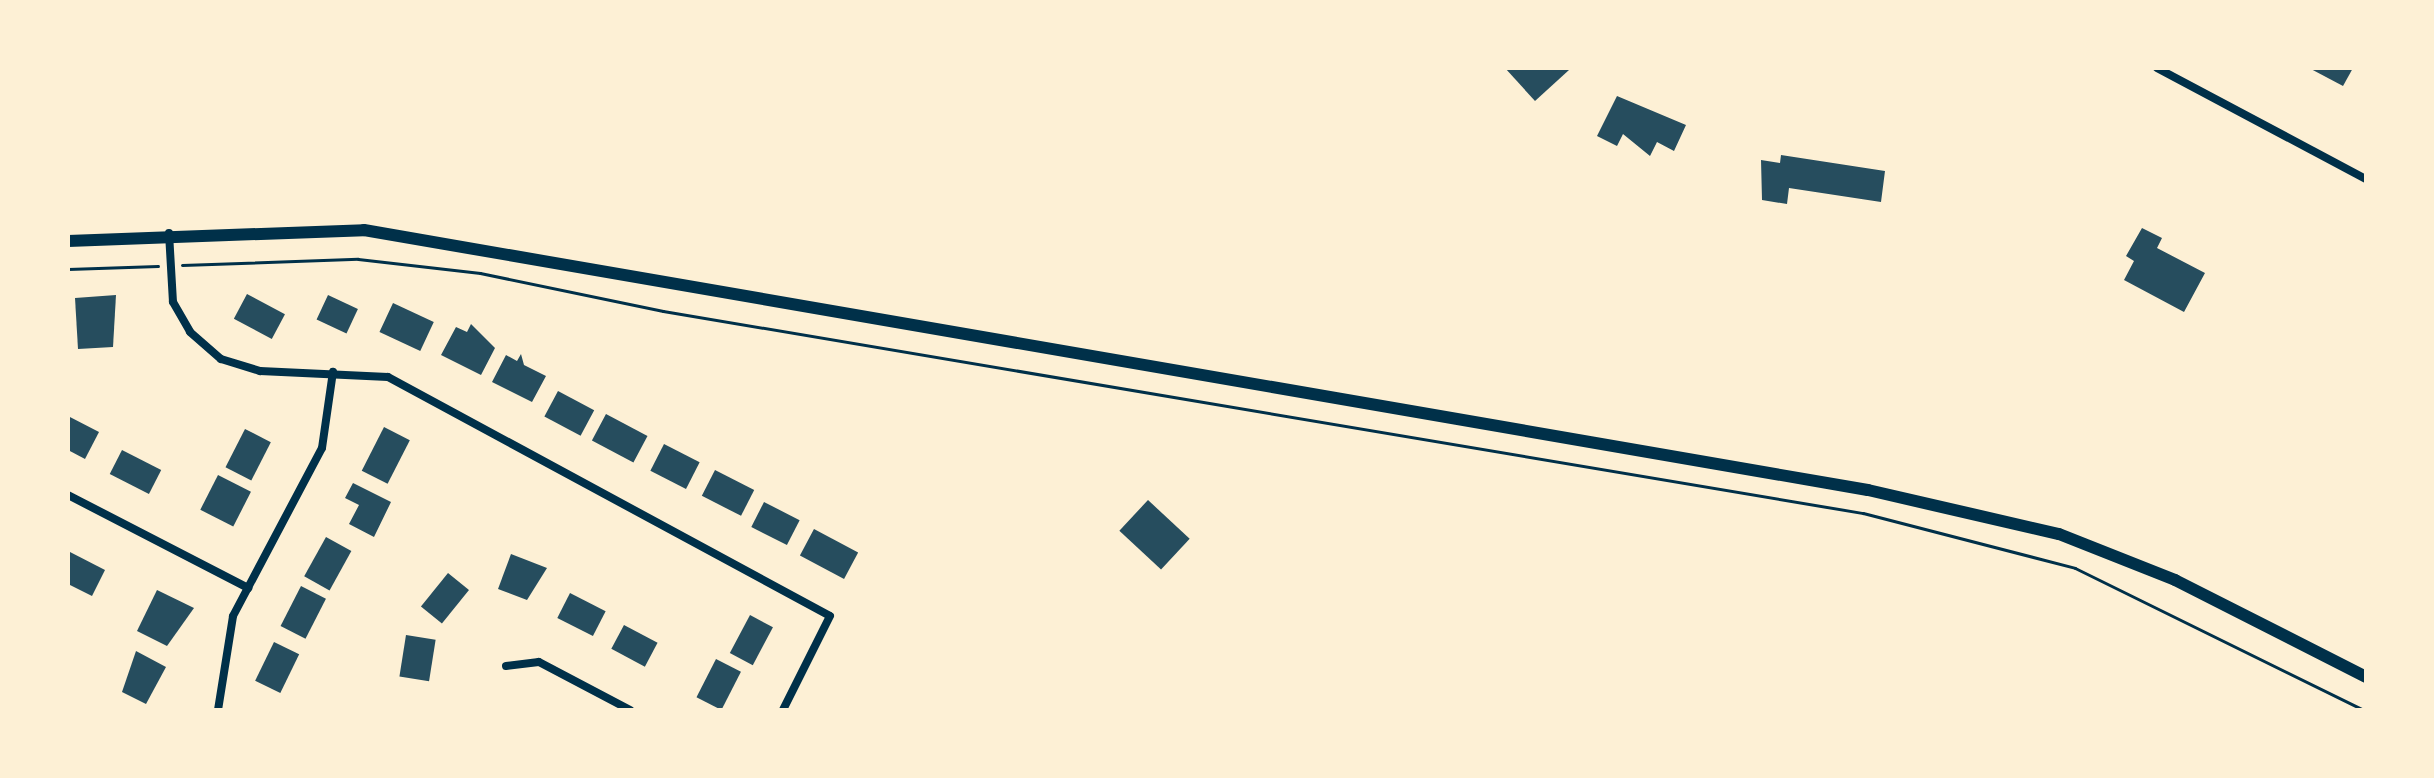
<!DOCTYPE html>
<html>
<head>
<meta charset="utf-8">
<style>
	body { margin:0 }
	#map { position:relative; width:2434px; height:778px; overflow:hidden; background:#fdf0d5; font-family:"PT Sans Narrow",sans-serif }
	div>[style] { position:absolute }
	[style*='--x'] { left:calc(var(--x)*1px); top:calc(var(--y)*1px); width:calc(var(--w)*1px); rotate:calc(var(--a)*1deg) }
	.building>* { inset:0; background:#264d5e; transform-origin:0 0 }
	.path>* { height:3px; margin:-1.5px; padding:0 1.5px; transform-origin:1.5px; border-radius:1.5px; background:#003049 }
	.minor>* { height:8px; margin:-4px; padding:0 4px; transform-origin:4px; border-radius:4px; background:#003049 }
	.secondary>* { height:12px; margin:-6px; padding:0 6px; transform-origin:6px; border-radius:6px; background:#003049 }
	span { translate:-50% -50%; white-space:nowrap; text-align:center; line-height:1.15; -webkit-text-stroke:8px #fdf0d5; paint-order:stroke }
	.frame { position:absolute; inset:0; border:70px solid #fdf0d5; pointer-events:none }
</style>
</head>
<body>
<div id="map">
	<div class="building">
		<div style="clip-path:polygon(1505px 68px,1567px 68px,1569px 70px,1535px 101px)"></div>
		<div style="clip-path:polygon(2309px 68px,2353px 68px,2343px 86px)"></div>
		<div style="clip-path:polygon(1617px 96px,1686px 125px,1674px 151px,1657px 142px,1650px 156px,1623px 134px,1617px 146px,1597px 136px)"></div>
		<div style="clip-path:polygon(1781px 155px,1885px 171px,1881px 202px,1789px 188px,1787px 204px,1762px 200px,1761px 160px,1780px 163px)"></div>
		<div style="clip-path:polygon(2142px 228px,2162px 238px,2157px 248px,2205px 273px,2184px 312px,2124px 280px,2134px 261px,2126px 256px)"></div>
		<div style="left:247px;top:294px;width:43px;height:28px;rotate:28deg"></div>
		<div style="clip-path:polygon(116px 295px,113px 347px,78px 349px,75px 298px)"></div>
		<div style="left:328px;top:295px;width:33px;height:27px;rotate:25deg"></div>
		<div style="left:393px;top:303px;width:45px;height:32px;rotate:25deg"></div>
		<div style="clip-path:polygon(471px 324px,495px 348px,481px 375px,441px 355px,456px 327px,467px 332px)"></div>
		<div style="clip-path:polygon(521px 354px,524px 365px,546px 376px,532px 402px,492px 382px,506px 355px,517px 361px)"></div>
		<div style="left:558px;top:391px;width:41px;height:29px;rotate:28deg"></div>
		<div style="left:606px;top:414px;width:47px;height:30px;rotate:28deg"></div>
		<div style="clip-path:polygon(68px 416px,99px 432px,85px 459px,68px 450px)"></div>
		<div style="left:384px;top:427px;width:29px;height:49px;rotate:27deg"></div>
		<div style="left:245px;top:429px;width:29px;height:43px;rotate:27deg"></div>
		<div style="left:664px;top:444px;width:40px;height:30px;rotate:27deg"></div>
		<div style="left:122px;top:450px;width:44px;height:27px;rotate:27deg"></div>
		<div style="left:715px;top:470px;width:44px;height:29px;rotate:27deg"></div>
		<div style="left:218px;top:475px;width:37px;height:39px;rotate:27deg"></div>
		<div style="clip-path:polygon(353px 483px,391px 502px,374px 537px,349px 524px,359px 505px,345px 498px)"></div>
		<div style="left:1148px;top:500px;width:57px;height:42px;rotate:43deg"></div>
		<div style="left:764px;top:502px;width:40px;height:28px;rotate:27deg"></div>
		<div style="left:814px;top:529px;width:50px;height:30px;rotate:28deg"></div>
		<div style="left:326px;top:537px;width:29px;height:45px;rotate:29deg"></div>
		<div style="clip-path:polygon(70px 552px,105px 570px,92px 596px,68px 584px)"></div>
		<div style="clip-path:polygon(511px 554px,547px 568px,527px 600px,498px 589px)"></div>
		<div style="left:448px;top:573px;width:27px;height:43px;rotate:39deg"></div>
		<div style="left:301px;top:586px;width:28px;height:45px;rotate:27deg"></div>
		<div style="clip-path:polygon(157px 590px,194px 608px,167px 646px,137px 631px)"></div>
		<div style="left:570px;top:593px;width:40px;height:28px;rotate:27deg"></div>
		<div style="left:750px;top:615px;width:26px;height:43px;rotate:28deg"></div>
		<div style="left:624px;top:625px;width:38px;height:27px;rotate:28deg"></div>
		<div style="left:406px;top:635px;width:30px;height:42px;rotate:9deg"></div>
		<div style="left:274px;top:642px;width:28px;height:43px;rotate:26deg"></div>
		<div style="clip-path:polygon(136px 651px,166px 667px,146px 704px,122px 692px)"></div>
		<div style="left:716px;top:659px;width:28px;height:43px;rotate:27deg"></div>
	</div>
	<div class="path">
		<div style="--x:182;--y:265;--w:176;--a:-2"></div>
		<div style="--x:358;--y:259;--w:123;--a:6.5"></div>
		<div style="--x:480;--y:273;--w:187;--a:11.7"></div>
		<div style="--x:663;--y:311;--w:1217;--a:9.56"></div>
		<div style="--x:1863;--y:513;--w:219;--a:14.5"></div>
		<div style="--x:2075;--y:568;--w:322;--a:26.2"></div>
		<div style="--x:68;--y:269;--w:90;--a:-1.9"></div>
	</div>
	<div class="minor">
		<div style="--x:2157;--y:68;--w:237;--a:28"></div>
		<div style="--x:169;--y:233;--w:69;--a:86.7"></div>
		<div style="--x:173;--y:302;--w:34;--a:60"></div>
		<div style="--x:190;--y:332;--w:41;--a:41.1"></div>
		<div style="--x:221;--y:359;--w:41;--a:17.1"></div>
		<div style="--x:260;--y:371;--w:128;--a:2.7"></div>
		<div style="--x:388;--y:377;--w:502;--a:28.4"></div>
		<div style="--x:830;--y:616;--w:105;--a:116.6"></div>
		<div style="--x:68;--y:495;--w:203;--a:27.3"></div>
		<div style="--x:506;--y:666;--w:33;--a:-7"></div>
		<div style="--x:539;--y:662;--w:103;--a:27.8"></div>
		<div style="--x:218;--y:710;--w:95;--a:-80.9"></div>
		<div style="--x:233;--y:616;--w:190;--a:-62.1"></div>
		<div style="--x:322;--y:448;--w:77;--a:-81.8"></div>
	</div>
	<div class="secondary">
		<div style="--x:68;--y:241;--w:296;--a:-2.1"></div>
		<div style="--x:364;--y:230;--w:1526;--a:9.81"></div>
		<div style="--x:1868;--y:490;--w:196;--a:13"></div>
		<div style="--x:2059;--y:534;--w:125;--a:21.6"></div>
		<div style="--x:2175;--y:580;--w:214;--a:26.9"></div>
	</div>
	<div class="frame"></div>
</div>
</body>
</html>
